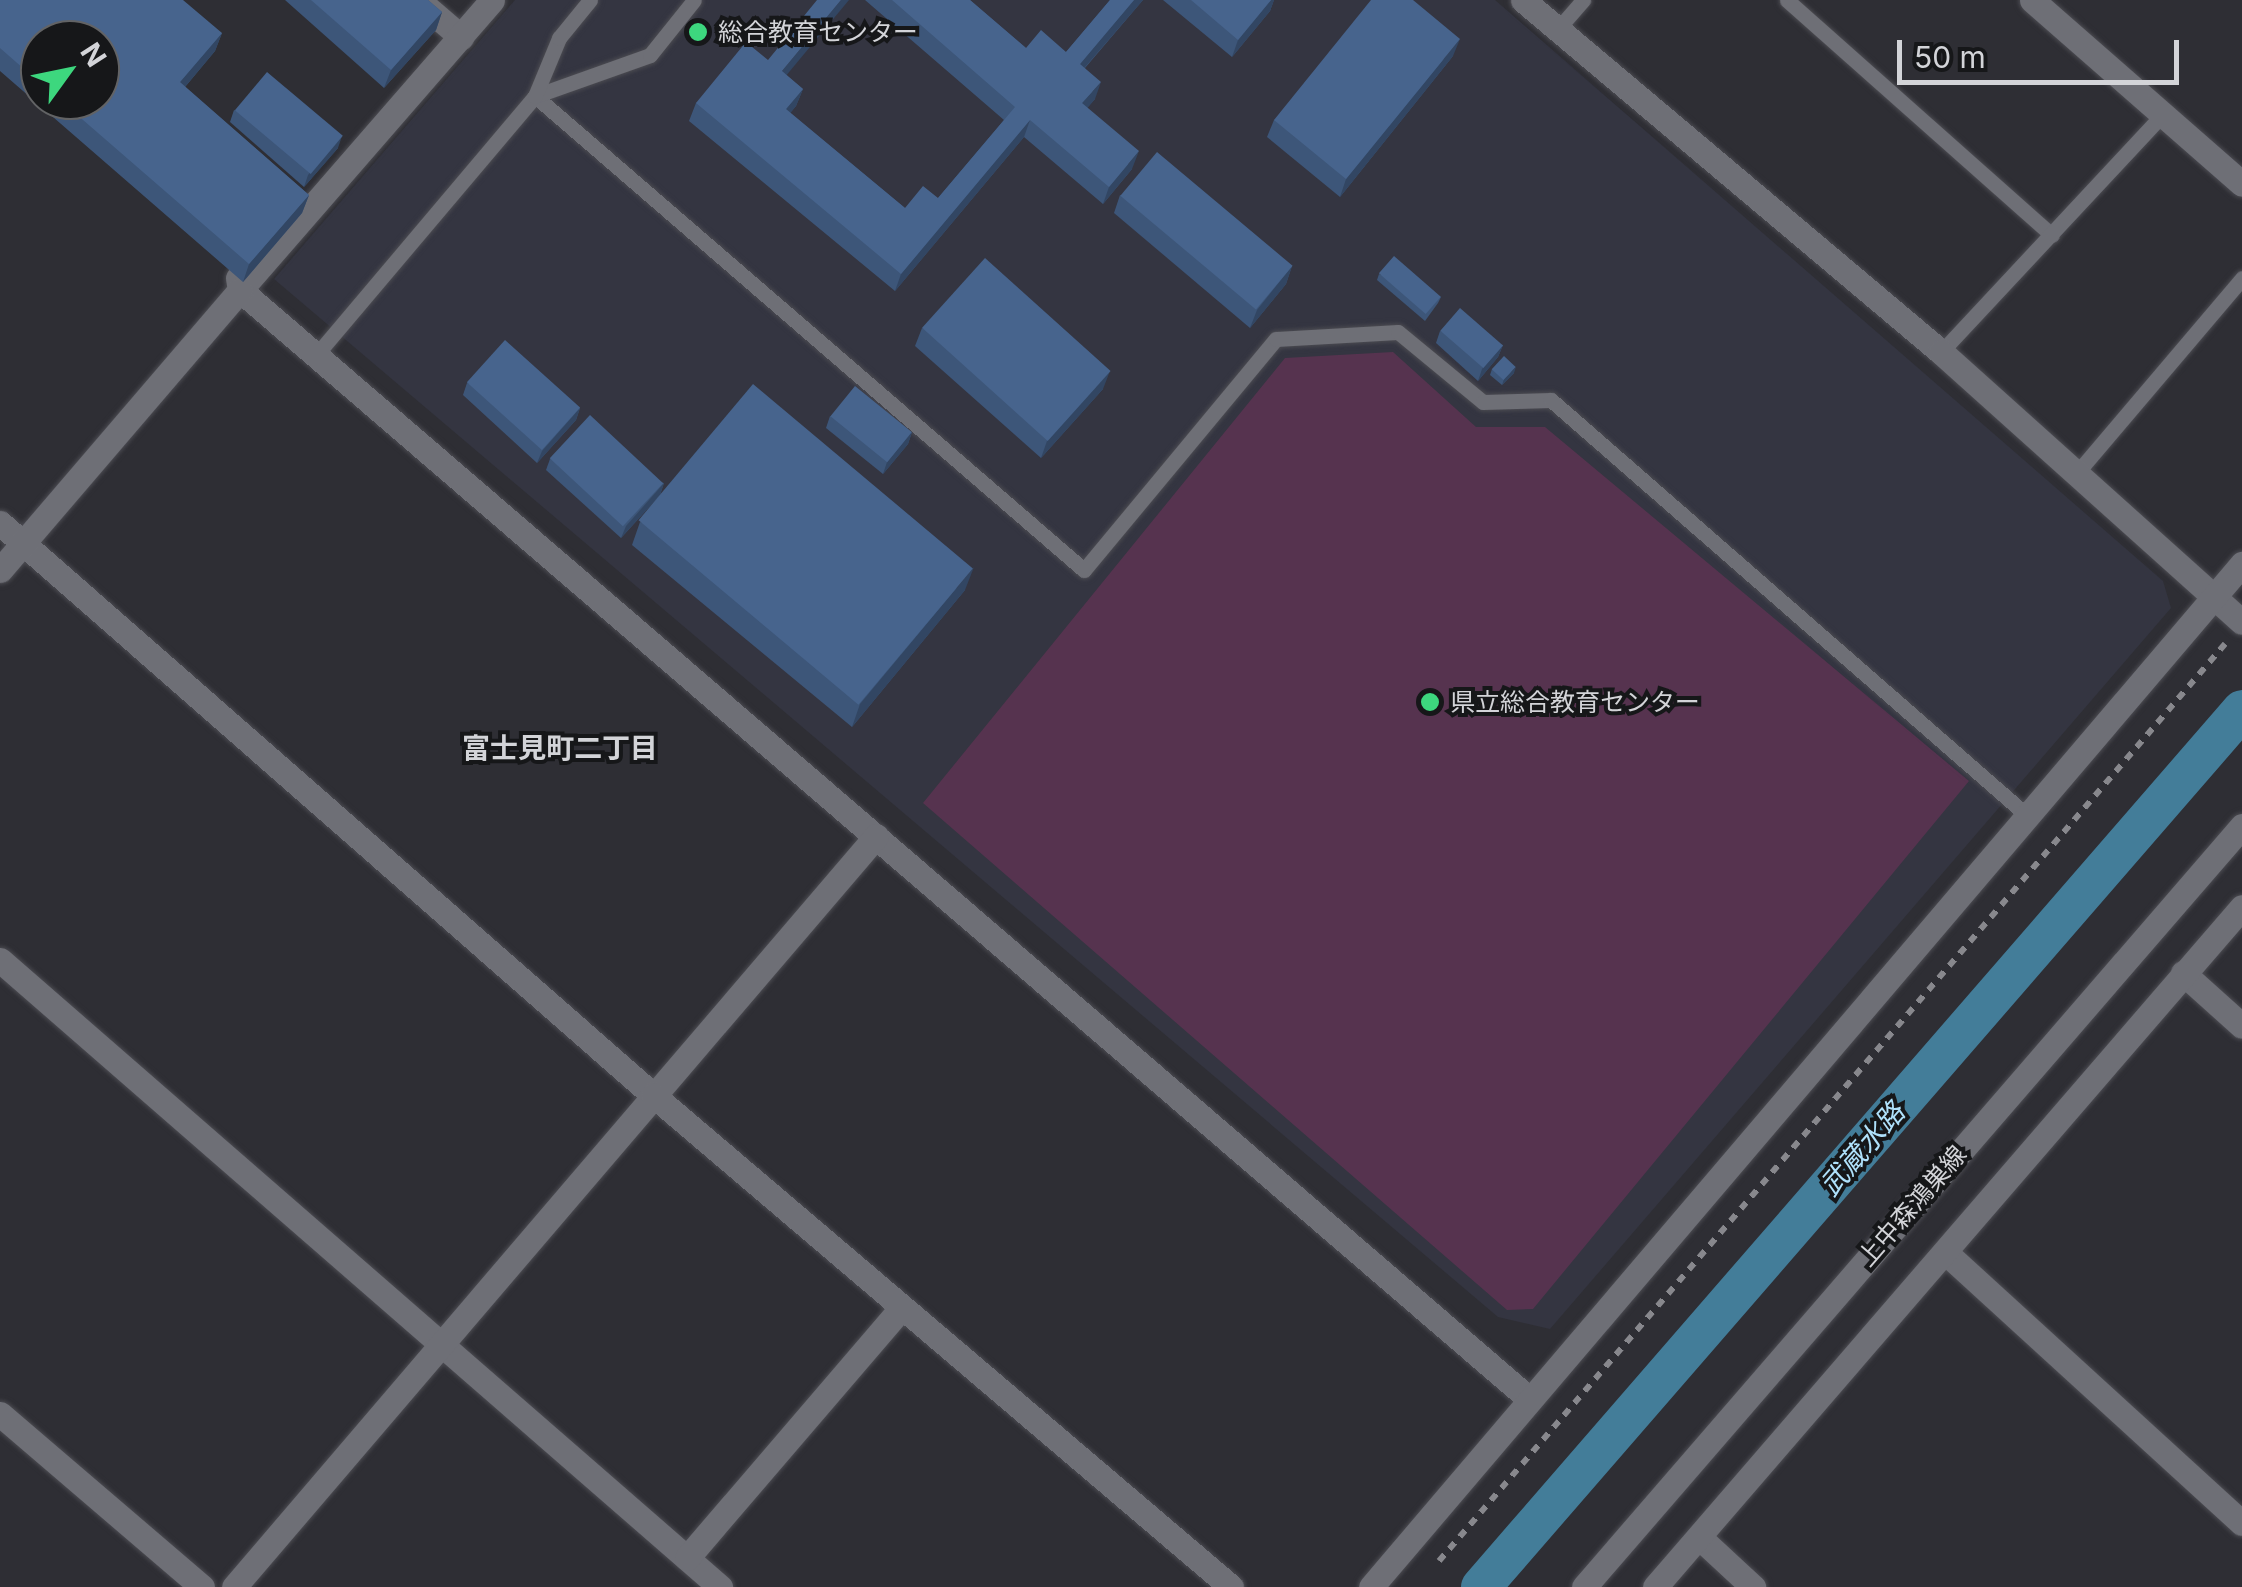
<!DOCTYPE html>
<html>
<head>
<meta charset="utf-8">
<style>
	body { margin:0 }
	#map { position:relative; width:2242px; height:1587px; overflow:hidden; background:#2e2e34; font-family:Inter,"Noto Sans JP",sans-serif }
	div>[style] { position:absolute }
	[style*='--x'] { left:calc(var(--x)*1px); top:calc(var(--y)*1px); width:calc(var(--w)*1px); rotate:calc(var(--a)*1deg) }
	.built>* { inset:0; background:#343541 }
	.green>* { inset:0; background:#56334f }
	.canal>* { height:40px; margin:-20px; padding:0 20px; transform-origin:20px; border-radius:20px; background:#437d99 }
	.path>* { height:6px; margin-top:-3px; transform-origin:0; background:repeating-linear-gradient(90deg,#88888d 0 8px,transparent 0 16px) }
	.roads { filter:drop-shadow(0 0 2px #4b4b51) drop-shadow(0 0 2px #4b4b51) }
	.service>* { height:15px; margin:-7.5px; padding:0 7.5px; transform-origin:7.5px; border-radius:7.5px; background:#6e6f76 }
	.minor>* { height:25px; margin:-12.5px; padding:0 12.5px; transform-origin:12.5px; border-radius:12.5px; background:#6e6f76 }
	.tertiary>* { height:25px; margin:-12.5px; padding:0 12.5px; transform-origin:12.5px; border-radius:12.5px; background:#6e6f76 }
	.secondary>* { height:25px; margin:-12.5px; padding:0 12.5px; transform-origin:12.5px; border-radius:12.5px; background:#6e6f76 }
	.wall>* { inset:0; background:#3d5679 }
	.shaded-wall>* { inset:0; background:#324663 }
	.building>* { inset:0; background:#47648d; transform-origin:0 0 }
	.dots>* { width:28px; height:28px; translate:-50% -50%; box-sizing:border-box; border:5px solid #161719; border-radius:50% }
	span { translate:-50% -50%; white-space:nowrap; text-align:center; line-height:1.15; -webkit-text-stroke:8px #161719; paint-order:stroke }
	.poi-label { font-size:25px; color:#d3d4d8 }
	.left { translate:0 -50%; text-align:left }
	.street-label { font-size:25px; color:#d3d4d8 }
	.neighbourhood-label { font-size:28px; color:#d3d4d8; font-weight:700 }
	.water-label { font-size:28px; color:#afe1fb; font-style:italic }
	.north { position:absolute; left:20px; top:20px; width:100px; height:100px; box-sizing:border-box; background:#161719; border:2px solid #626365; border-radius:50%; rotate:57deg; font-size:28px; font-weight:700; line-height:40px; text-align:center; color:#d3d4d8 }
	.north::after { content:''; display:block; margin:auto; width:35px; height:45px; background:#3dd77e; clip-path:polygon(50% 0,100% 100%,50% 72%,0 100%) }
	.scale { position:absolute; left:1897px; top:40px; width:282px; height:45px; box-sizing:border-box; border:5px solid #d3d4d8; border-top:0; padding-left:12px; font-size:30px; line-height:35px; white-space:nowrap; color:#d3d4d8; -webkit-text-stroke:8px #161719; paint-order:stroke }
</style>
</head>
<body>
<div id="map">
	<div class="built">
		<div style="clip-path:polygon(515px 0,1495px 0,2163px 581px,2171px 608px,1550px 1329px,1498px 1317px,274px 279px)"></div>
	</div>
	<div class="green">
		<div style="clip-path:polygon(1393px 352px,1476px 427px,1545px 427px,1969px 781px,1533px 1309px,1507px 1310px,923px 803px,1285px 358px)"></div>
	</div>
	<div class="canal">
		<div style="--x:1481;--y:1587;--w:1161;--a:-49.05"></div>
	</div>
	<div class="path">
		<div style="--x:1439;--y:1561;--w:1208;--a:-49.4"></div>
	</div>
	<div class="roads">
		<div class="service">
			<div style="--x:1787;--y:0;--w:354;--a:41.6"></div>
			<div style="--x:1557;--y:30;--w:40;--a:-49"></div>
			<div style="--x:535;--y:96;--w:725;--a:40.81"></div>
			<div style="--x:1084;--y:570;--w:300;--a:-50.3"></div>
			<div style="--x:1276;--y:339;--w:122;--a:-3.3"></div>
			<div style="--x:1398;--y:332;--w:110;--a:39.5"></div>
			<div style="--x:1483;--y:402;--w:68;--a:-1.7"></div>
			<div style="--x:1551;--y:400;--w:636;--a:41.11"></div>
			<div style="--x:535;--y:96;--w:122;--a:-19.6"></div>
			<div style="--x:650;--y:55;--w:70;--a:-51.3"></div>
			<div style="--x:1941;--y:352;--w:323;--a:-47"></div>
			<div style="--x:317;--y:354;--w:338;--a:-49.8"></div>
			<div style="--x:535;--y:96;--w:63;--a:-67.5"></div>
			<div style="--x:559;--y:38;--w:49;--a:-50.8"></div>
			<div style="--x:2076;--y:474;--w:257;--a:-49.7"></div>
		</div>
		<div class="minor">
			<div style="--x:418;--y:0;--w:57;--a:40.7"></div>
			<div style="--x:1523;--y:0;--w:546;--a:40.1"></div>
			<div style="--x:1941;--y:352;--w:404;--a:41.9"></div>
			<div style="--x:2032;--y:0;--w:279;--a:41.2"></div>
			<div style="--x:238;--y:278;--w:12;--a:81"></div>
			<div style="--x:240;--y:290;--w:384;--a:-49"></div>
			<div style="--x:240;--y:290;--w:1699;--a:40.7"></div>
			<div style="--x:0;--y:960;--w:955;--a:41.05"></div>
			<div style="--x:2183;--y:973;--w:79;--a:41.9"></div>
			<div style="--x:1945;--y:1252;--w:402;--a:42.4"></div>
			<div style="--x:0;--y:1414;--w:266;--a:40.6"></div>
			<div style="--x:1699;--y:1537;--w:74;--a:42.8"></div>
			<div style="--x:687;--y:1558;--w:330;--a:-49.4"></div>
			<div style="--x:234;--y:1587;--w:988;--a:-49.47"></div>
			<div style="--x:1371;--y:1587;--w:1344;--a:-49.59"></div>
			<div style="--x:1655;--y:1587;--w:898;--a:-49.2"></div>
		</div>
		<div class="tertiary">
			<div style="--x:0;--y:523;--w:868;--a:41.22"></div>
			<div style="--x:653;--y:1095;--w:759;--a:40.4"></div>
			<div style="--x:0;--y:570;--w:369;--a:-49.4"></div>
		</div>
		<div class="secondary">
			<div style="--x:1584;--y:1587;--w:1006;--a:-49.15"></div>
		</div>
	</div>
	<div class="wall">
		<div style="clip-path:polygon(evenodd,0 0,222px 33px,215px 51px,185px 87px,309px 195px,302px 213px,243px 282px,0 71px,0 0,40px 40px,100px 100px,40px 100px,40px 40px)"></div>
		<div style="clip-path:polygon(285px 0,428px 0,442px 12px,436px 30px,384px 88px)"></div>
		<div style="clip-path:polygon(865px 0,970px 0,1026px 48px,1066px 52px,1110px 0,1143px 0,1085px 68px,1095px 99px,1087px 108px,1132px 169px,1103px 204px,1024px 137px,895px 291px,689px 121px,696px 103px,768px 60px,803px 89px,796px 106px,790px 113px,905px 208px,938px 198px,1004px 120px)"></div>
		<div style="clip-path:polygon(1163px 0,1274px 0,1270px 11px,1232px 57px)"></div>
		<div style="clip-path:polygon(1453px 56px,1340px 197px,1267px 137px,1274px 120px)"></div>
		<div style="clip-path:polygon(234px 110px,338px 148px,304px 187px,230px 122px)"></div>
		<div style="clip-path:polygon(1120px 195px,1292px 266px,1286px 284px,1250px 328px,1114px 213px)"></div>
		<div style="clip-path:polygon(1379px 274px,1441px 297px,1438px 303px,1425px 321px,1377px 280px)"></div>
		<div style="clip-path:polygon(922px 328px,1103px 389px,1041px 458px,915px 346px)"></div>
		<div style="clip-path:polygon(1440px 331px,1503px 345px,1498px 357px,1478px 381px,1436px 343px)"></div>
		<div style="clip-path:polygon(1492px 369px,1514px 373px,1502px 385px,1490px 375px)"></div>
		<div style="clip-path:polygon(467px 383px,580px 408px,576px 420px,537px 463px,463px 395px)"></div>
		<div style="clip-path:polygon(830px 416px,912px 432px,908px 444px,883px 474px,826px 428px)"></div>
		<div style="clip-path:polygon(550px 459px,664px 483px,660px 495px,621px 538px,546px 470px)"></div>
		<div style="clip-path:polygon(640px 522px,965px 590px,852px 727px,632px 545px)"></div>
	</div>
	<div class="shaded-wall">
		<div style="clip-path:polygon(841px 0,849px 0,775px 89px,782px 71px)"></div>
		<div style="clip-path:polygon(1134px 0,1143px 0,1073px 81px,1080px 64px)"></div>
		<div style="clip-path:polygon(1271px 0,1274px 0,1270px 11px,1232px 57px,1238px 40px)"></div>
		<div style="clip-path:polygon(442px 12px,436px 30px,384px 88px,391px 70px)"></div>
		<div style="clip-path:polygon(222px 33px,215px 51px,174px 100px,180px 82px)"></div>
		<div style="clip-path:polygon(1460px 39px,1453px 56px,1340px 197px,1346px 179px)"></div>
		<div style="clip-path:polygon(1101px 82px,1095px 99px,1076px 121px,1082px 103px)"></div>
		<div style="clip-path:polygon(803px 89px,796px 106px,779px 127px,786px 109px)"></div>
		<div style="clip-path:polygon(1030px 120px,1024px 137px,895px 291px,901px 274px)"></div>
		<div style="clip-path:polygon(342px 136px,338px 148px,304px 187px,308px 175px)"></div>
		<div style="clip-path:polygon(1139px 151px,1132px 169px,1103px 204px,1109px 187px)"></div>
		<div style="clip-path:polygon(309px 195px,302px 213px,243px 282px,249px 264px)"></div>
		<div style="clip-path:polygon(1292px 266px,1286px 284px,1250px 328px,1257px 310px)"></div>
		<div style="clip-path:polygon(1503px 345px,1498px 357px,1478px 381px,1482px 369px)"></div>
		<div style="clip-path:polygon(1516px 367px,1514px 373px,1502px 385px,1504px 379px)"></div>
		<div style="clip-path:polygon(1110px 371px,1103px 389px,1041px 458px,1047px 441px)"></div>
		<div style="clip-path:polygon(580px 408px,576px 420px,537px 463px,542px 451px)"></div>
		<div style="clip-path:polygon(912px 432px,908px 444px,883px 474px,887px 462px)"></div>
		<div style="clip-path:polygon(664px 483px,660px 495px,621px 538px,626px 526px)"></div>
		<div style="clip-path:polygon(974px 567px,965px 590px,852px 727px,860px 704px)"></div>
	</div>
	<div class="building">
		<div style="clip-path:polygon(0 0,183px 0,222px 33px,180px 82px,309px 195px,249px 264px,60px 100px,100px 100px,100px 40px,40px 40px,40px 83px,0 48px)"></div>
		<div style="clip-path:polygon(311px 0,428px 0,442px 12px,391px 70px)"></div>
		<div style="clip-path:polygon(817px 0,841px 0,782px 71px,803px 89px,786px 109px,905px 208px,923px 186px,938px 198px,1015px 107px,892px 0,970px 0,1026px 48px,1041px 30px,1066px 52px,1110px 0,1134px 0,1080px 64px,1101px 82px,1082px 103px,1139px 151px,1109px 187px,1030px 120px,901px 274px,696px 103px,746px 42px,768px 60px)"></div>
		<div style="clip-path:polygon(1191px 0,1271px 0,1238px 40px)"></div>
		<div style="clip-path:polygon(1371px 0,1413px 0,1460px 39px,1346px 179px,1274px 120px)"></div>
		<div style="left:267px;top:72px;width:99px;height:50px;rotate:40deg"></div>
		<div style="left:1157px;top:152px;width:177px;height:57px;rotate:40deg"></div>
		<div style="left:1394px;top:256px;width:62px;height:23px;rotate:41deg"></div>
		<div style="left:985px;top:258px;width:169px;height:94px;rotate:42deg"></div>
		<div style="left:1460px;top:308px;width:57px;height:30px;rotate:41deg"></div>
		<div style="left:505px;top:340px;width:101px;height:57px;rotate:42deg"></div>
		<div style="left:1504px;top:356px;width:16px;height:18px;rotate:43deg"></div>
		<div style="left:753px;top:384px;width:287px;height:178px;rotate:40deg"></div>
		<div style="left:855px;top:386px;width:73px;height:39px;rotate:39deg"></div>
		<div style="left:590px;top:415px;width:100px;height:59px;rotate:43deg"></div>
	</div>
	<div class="dots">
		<div style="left:698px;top:32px;background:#3dd77e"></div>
		<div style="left:1430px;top:702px;background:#3dd77e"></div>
	</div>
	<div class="poi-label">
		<span class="left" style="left:718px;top:32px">総合教育センター</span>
		<span class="left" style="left:1450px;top:702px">県立総合教育センター</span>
	</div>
	<div class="street-label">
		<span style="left:1912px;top:1206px;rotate:-49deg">上中森鴻巣線</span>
	</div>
	<div class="neighbourhood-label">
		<span style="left:560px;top:748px">富士見町二丁目</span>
	</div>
	<div class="water-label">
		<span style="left:1862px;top:1149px;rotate:-49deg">武蔵水路</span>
	</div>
	<div class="north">N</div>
	<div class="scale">50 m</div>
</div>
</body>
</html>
